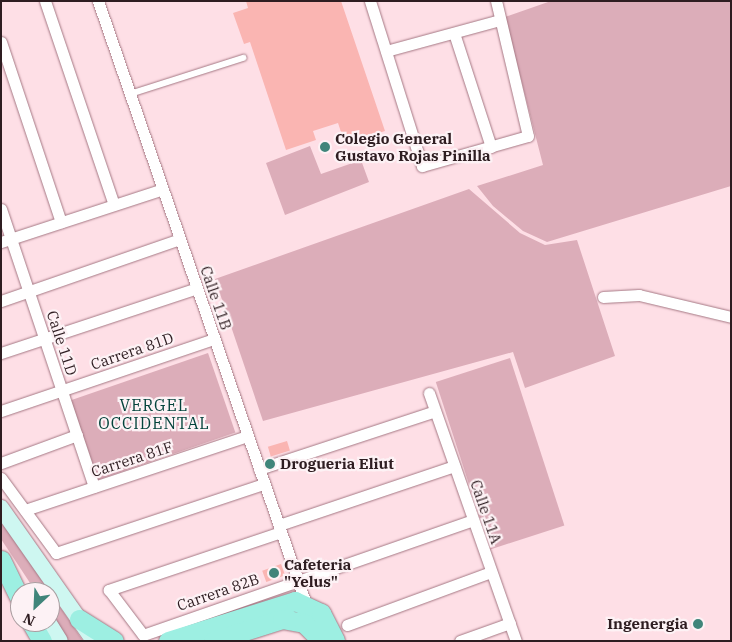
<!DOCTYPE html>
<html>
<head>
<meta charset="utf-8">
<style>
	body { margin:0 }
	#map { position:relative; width:732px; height:642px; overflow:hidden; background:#fedfe6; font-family:"IBM Plex Serif",serif }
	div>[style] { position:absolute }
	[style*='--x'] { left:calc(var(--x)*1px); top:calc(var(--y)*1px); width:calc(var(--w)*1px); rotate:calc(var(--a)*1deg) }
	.green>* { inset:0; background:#dcadb9; transform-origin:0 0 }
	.building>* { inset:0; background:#fab5b2; transform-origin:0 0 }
	.roads { filter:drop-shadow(0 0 1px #a57884) drop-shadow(0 0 1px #a57884) }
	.service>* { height:5.5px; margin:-2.75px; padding:0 2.75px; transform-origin:2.75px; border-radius:2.75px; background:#fff }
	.minor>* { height:11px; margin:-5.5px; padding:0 5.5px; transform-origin:5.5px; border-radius:5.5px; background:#fff }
	.secondary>* { height:16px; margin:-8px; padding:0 8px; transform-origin:8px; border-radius:8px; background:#cef7f1 }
	.primary>* { height:19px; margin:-9.5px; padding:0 9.5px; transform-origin:9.5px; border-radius:9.5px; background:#9defe2 }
	.dots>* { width:14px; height:14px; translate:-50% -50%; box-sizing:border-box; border:2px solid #fdf2f5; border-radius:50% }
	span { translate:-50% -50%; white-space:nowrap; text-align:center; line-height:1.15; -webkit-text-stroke:4.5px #fdf2f5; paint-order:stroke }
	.poi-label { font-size:15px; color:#2e1d21; font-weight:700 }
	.left { translate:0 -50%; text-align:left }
	.right { translate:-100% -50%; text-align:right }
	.street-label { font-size:15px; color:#2e1d21 }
	.neighbourhood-label { font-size:16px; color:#03433b; letter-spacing:1px }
	.frame { position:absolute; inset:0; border:2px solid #2e1d21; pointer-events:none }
	.north { position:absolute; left:10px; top:582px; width:50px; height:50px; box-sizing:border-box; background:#fdf2f5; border:1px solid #aa9da0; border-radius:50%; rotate:205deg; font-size:14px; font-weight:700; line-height:20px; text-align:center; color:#2e1d21 }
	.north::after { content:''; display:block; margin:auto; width:18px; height:22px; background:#40857a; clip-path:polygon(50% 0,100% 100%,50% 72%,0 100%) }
</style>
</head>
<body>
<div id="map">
	<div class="green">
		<div style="clip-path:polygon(551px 1px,731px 1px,731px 186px,547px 242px,523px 231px,493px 206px,477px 186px,543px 165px,505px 17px)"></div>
		<div style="clip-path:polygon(310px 146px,321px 174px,361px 160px,369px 182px,285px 215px,266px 163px)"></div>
		<div style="clip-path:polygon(469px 189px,520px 233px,545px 245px,577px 240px,615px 356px,525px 388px,513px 352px,263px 421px,215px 279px)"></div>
		<div style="left:208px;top:353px;width:84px;height:145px;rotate:71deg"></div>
		<div style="left:510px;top:358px;width:176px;height:78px;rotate:72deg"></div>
		<div style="clip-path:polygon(1px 522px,50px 592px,36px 592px,1px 539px)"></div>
		<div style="clip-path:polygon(50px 592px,83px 641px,68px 641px,50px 613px)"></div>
	</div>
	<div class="building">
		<div style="clip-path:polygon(246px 1px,341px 1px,385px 131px,345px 144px,338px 123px,313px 131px,316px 140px,286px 150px,250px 42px,244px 44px,233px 13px,248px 8px)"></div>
		<div style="left:287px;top:441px;width:10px;height:20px;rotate:73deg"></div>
		<div style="left:281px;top:564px;width:12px;height:20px;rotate:70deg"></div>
	</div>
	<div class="roads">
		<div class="service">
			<div style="--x:130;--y:94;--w:119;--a:-17.7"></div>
		</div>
		<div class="minor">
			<div style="--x:45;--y:1;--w:215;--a:71.3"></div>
			<div style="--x:98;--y:1;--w:638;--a:70.97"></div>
			<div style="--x:370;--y:1;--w:173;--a:72.5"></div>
			<div style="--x:422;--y:166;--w:110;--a:-15.8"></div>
			<div style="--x:528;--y:136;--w:139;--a:-103.3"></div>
			<div style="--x:454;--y:33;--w:120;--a:72"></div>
			<div style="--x:1;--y:42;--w:190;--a:71.6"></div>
			<div style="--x:386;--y:51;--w:118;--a:-15.2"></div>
			<div style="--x:1;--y:209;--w:293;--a:71.5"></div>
			<div style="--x:1;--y:242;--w:170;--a:-18.1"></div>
			<div style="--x:603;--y:297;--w:36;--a:-3"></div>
			<div style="--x:639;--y:295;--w:95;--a:13.4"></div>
			<div style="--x:1;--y:301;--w:189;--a:-19.1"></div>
			<div style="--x:1;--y:353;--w:206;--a:-18.3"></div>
			<div style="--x:429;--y:393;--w:263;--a:70.7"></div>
			<div style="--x:1;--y:411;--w:225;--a:-18.7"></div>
			<div style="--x:1;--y:463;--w:81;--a:-20.2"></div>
			<div style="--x:259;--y:469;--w:185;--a:-18.2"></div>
			<div style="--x:1;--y:478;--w:93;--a:53.7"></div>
			<div style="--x:56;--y:553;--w:219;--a:-18.4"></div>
			<div style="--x:25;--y:510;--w:235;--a:-18.4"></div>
			<div style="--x:279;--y:525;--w:185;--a:-18.6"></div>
			<div style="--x:281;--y:532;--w:182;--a:161.4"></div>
			<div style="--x:109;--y:590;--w:56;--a:52.9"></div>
			<div style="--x:143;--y:635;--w:349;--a:-19.2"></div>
			<div style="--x:347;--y:625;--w:153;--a:-20.2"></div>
			<div style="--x:460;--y:641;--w:53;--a:-19.8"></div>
		</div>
		<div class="secondary">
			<div style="--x:1;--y:508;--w:162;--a:55"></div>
			<div style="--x:48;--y:622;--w:22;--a:58"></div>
		</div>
		<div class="primary">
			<div style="--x:1;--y:560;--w:43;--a:64"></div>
			<div style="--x:79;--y:619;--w:41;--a:32.2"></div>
			<div style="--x:31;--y:622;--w:22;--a:60"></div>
			<div style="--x:168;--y:641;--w:133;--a:-17.5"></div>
			<div style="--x:295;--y:601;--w:29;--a:25"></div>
			<div style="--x:321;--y:613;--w:31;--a:63"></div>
			<div style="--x:213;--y:641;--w:72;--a:-17.7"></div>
			<div style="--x:282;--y:619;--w:22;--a:10"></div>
			<div style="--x:304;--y:623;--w:25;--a:45"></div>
		</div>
	</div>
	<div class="dots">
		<div style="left:325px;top:147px;background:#40857a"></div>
		<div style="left:270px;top:464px;background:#40857a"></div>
		<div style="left:274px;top:573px;background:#40857a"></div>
		<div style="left:698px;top:624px;background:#40857a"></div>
	</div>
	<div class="poi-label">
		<span class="left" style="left:335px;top:147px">Colegio General<br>Gustavo Rojas Pinilla</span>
		<span class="left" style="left:280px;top:464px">Drogueria Eliut</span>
		<span class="left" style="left:284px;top:573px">Cafeteria<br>"Yelus"</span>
		<span class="right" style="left:688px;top:624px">Ingenergia</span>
	</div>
	<div class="street-label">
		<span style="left:216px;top:298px;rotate:71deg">Calle 11B</span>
		<span style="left:62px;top:343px;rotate:72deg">Calle 11D</span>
		<span style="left:132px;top:351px;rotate:-19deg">Carrera 81D</span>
		<span style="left:132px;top:459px;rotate:-18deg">Carrera 81F</span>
		<span style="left:486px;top:512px;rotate:71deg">Calle 11A</span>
		<span style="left:218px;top:592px;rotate:-19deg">Carrera 82B</span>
	</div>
	<div class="neighbourhood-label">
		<span style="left:154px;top:414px">VERGEL<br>OCCIDENTAL</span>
	</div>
	<div class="frame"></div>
	<div class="north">N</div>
</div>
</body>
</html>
